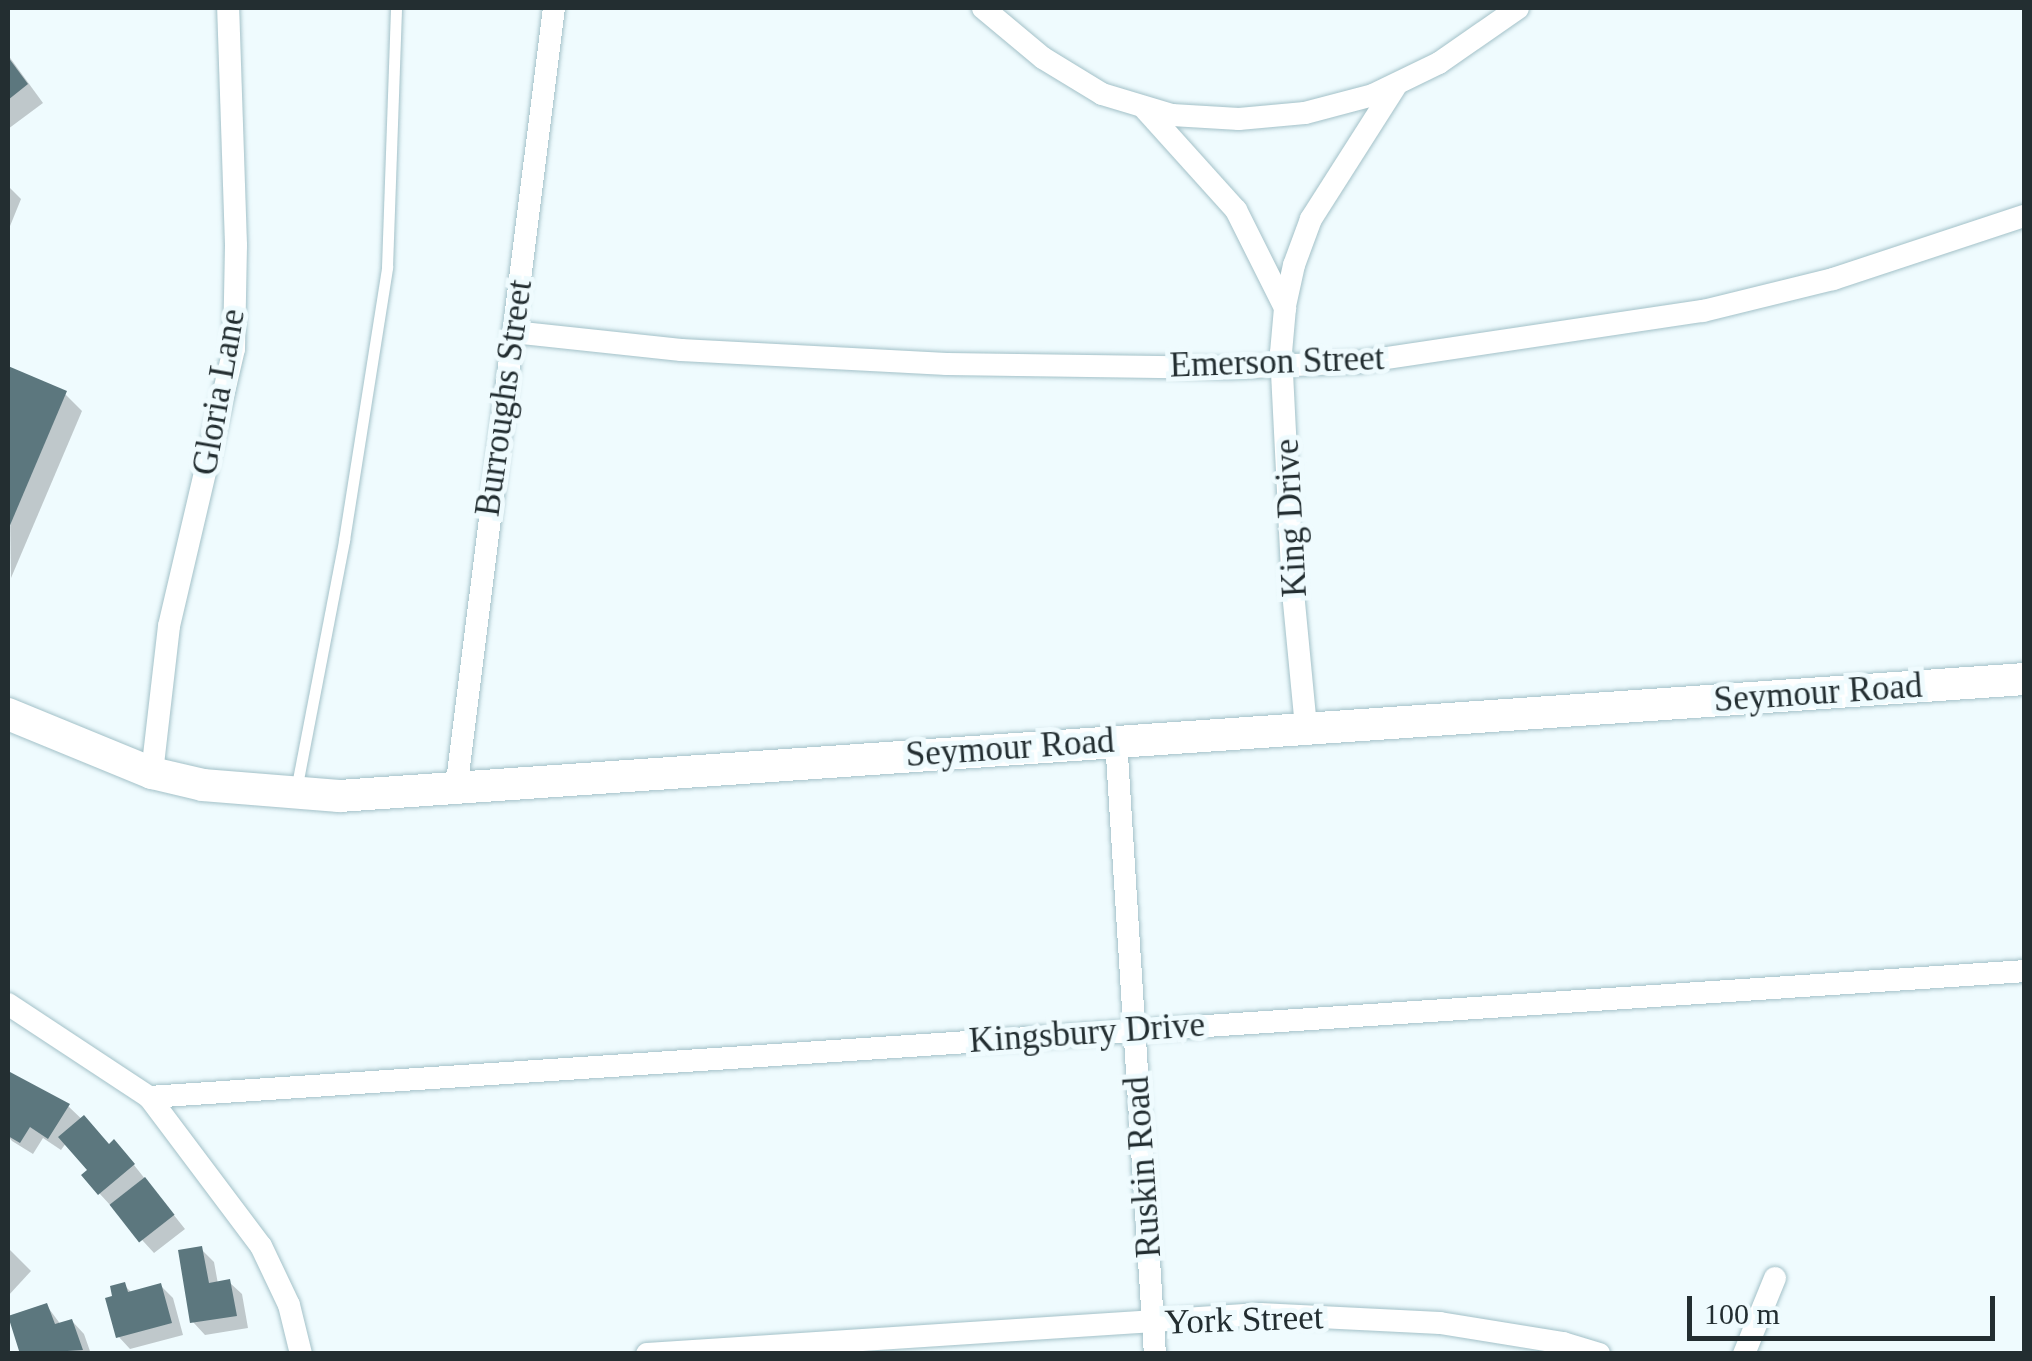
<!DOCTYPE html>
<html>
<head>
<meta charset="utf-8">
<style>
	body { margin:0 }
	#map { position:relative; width:2032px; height:1361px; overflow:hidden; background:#effbfe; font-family:"Times New Roman",serif }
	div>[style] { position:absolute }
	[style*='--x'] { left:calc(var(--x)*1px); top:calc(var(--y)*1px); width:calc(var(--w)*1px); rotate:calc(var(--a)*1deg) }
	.shadow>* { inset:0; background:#0003 }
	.building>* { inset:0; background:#5c777e; transform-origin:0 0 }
	.roads { filter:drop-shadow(0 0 2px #a3c1c8) drop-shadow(0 0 2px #a3c1c8) }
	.lane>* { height:11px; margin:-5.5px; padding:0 5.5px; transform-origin:5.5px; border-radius:5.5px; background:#fff }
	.street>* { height:22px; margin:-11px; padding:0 11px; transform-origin:11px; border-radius:11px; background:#fff }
	.secondary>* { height:32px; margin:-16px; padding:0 16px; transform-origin:16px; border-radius:16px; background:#fff }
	span { translate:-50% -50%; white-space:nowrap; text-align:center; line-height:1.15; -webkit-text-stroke:10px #effbfe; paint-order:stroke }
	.street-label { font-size:35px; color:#232e31 }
	.frame { position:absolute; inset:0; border:10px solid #232e31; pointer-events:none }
	.scale { position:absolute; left:1687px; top:1296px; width:308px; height:45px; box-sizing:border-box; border:5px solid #232e31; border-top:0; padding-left:12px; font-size:30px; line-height:35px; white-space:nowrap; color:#232e31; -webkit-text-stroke:8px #effbfe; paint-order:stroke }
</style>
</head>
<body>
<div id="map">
	<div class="shadow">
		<div style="clip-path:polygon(8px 55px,43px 103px,8px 129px)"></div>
		<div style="clip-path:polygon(8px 186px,21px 199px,8px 231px)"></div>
		<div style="clip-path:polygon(8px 369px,65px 394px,82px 411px,11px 578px)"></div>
		<div style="clip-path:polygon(10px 1075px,68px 1106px,110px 1146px,126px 1155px,185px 1229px,154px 1253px,100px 1194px,90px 1171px,66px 1143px,61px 1150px,43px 1138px,33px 1154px,12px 1141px,8px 1136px)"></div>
		<div style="clip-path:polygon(8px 1248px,31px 1271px,8px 1296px)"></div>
		<div style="clip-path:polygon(201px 1249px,214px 1262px,218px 1284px,229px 1282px,242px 1294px,248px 1328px,205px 1335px,193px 1322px)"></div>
		<div style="clip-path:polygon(124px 1285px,132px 1293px,161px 1286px,173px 1298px,183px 1335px,130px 1349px,118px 1336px,115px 1298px)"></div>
		<div style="clip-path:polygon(47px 1306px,61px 1325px,72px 1321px,84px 1334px,91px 1354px,23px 1354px)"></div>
	</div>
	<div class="building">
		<div style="clip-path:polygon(8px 57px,28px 84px,8px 100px)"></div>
		<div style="clip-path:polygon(8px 366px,67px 391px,8px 530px)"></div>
		<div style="clip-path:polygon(10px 1072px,70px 1104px,48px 1139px,30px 1127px,20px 1143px,8px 1136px)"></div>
		<div style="clip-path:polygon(84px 1115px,109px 1144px,114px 1139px,135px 1164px,98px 1195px,81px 1175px,87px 1170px,58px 1137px)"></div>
		<div style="left:145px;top:1177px;width:48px;height:45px;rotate:52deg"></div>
		<div style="clip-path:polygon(202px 1246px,209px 1283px,230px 1279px,237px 1316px,190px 1323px,178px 1250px)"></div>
		<div style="clip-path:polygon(125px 1282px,128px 1292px,161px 1283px,172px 1323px,116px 1338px,105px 1298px,112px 1296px,110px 1286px)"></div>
		<div style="clip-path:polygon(47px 1303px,55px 1324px,72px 1319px,83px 1350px,20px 1354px,8px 1316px)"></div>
	</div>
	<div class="roads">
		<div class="lane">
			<div style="--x:296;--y:790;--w:255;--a:-79.1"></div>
			<div style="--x:344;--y:540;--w:276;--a:-81"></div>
			<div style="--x:387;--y:267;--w:259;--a:-88"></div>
		</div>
		<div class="street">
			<div style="--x:983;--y:8;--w:78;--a:39.8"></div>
			<div style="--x:1043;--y:58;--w:69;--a:31.4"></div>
			<div style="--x:1102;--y:94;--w:73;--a:16.7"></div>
			<div style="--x:1172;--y:115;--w:67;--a:3.4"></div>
			<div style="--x:1239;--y:119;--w:66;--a:-5.2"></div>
			<div style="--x:1305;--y:113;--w:70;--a:-14.8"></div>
			<div style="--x:1373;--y:95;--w:73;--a:-25.9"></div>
			<div style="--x:1439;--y:63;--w:96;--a:-34.8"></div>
			<div style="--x:1145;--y:109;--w:136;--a:48"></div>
			<div style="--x:1236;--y:210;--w:110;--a:63.4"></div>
			<div style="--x:1285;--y:308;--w:45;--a:95.1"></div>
			<div style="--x:1281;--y:353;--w:239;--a:87.1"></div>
			<div style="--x:1293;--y:592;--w:137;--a:84.5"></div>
			<div style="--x:1285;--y:306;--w:42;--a:-77.6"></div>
			<div style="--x:1294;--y:265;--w:49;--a:-69.7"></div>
			<div style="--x:1311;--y:219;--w:156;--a:-57.5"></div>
			<div style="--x:513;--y:332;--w:169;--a:6.1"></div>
			<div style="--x:681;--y:350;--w:266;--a:3"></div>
			<div style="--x:947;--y:364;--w:282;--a:0.8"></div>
			<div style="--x:1229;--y:368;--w:131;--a:-2.6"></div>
			<div style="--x:1360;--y:362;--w:347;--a:-8.5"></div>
			<div style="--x:1703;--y:311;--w:134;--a:-13.8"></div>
			<div style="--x:1833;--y:279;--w:201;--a:-18.3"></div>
			<div style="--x:1116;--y:740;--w:615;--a:86.37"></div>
			<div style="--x:152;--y:773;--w:148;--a:-83.4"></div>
			<div style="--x:169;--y:626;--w:285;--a:-76.8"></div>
			<div style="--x:234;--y:349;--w:104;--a:-88.9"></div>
			<div style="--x:236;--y:245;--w:237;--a:-91.9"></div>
			<div style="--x:456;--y:790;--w:788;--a:-82.86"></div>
			<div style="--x:8;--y:1004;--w:169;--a:33.4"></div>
			<div style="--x:149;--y:1097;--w:186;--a:53.1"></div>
			<div style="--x:261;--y:1246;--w:65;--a:64.6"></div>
			<div style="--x:289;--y:1305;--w:50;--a:76.2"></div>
			<div style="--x:149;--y:1097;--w:1879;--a:-3.84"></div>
			<div style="--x:647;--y:1354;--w:614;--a:-3.73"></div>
			<div style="--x:1260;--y:1314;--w:180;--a:2.9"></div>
			<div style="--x:1440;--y:1323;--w:125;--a:9.2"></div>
			<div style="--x:1563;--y:1343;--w:38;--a:17"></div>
			<div style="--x:1744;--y:1354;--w:82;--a:-67.8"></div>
		</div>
		<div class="secondary">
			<div style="--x:8;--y:714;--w:156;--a:22.3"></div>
			<div style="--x:152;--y:773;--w:52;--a:13.2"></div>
			<div style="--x:203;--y:785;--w:136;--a:4.6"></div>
			<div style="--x:339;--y:796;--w:1689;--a:-3.97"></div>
		</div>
	</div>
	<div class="street-label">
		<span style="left:1277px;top:362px;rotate:-2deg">Emerson Street</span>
		<span style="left:219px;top:392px;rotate:-80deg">Gloria Lane</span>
		<span style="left:504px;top:398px;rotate:-82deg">Burroughs Street</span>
		<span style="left:1291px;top:518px;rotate:-93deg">King Drive</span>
		<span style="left:1818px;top:693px;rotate:-4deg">Seymour Road</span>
		<span style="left:1010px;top:748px;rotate:-4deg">Seymour Road</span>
		<span style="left:1087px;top:1033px;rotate:-4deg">Kingsbury Drive</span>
		<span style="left:1143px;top:1167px;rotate:-94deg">Ruskin Road</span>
		<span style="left:1244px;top:1320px;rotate:-2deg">York Street</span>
	</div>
	<div class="frame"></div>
	<div class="scale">100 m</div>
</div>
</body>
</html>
